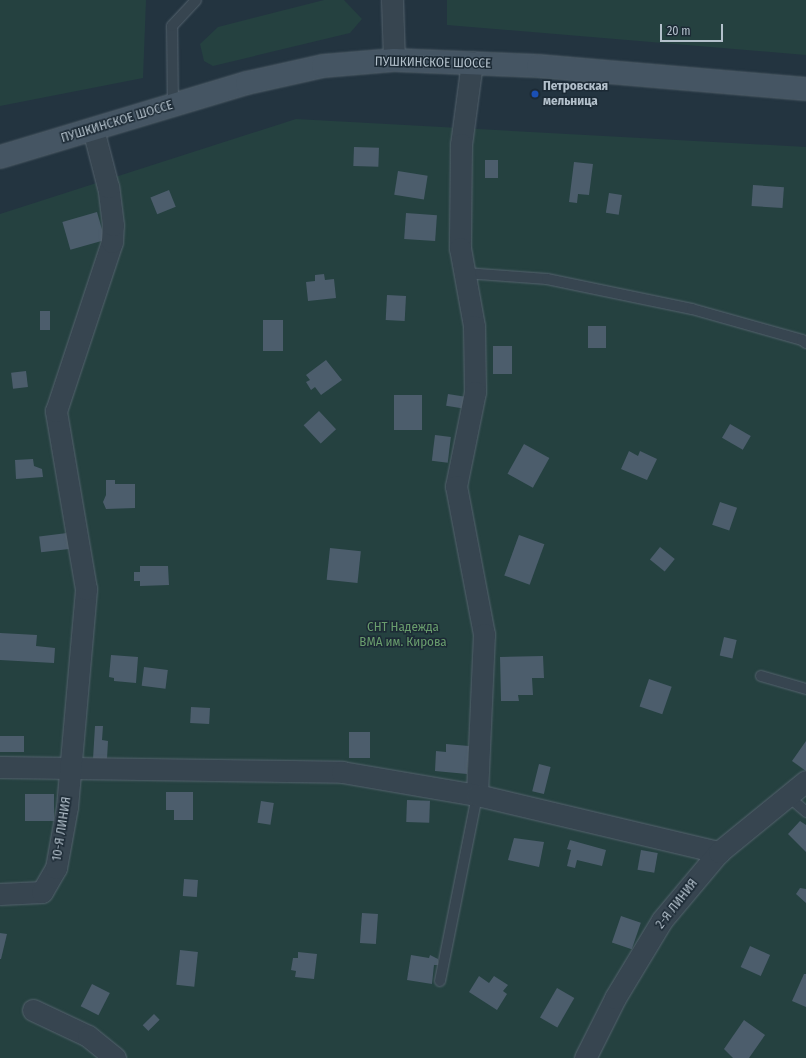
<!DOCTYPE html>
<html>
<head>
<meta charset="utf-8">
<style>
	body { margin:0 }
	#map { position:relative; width:806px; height:1058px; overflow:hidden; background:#233440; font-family:"Fira Sans Condensed",sans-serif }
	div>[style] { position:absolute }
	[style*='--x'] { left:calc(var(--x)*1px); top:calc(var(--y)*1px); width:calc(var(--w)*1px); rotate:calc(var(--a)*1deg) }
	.green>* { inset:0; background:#254140 }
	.building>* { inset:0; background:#4c5d6c; transform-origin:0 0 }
	.roads { filter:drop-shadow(0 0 1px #55636e) drop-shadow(0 0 1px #55636e) }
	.service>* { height:10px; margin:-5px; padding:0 5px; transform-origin:5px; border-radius:5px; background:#374550 }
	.minor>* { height:21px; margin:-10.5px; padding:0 10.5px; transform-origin:10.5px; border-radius:10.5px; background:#374550 }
	.secondary>* { height:22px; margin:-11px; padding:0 11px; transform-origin:11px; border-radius:11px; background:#455563 }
	.dots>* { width:11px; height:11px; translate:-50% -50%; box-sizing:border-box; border:2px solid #1c2a35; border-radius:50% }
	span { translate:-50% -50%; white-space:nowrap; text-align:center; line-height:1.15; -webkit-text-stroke:3px #1c2a35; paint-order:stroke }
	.street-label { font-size:13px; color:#b3c0cb }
	.poi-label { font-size:13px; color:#b3c0cb; font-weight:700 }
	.left { translate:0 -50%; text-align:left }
	.park-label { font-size:13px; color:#699d6d }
	.scale { position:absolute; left:660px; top:24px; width:63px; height:18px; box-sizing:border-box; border:2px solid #b3c0cb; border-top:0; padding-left:5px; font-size:12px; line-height:14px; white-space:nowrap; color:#b3c0cb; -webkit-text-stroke:3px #1c2a35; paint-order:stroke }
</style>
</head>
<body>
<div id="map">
	<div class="green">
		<div style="clip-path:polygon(0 0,146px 0,143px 78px,0 106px)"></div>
		<div style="clip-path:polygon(324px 0,344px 0,362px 19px,350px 33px,213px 66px,204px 61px,200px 44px,218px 27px)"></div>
		<div style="clip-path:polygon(447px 0,806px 0,806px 55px,447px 25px)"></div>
		<div style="clip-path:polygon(296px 119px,806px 147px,806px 1058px,0 1058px,0 214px)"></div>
	</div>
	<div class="building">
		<div style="left:354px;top:147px;width:25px;height:19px;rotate:2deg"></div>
		<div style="left:485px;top:160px;width:13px;height:18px"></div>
		<div style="clip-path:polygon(574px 162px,593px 164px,589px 195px,578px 194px,577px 203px,569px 202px)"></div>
		<div style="left:398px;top:171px;width:30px;height:24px;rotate:9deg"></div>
		<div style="left:753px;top:185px;width:31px;height:21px;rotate:4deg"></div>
		<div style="left:169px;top:190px;width:18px;height:20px;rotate:68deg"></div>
		<div style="left:609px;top:193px;width:13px;height:20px;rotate:9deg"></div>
		<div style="left:97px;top:212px;width:29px;height:36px;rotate:74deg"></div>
		<div style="left:406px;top:213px;width:31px;height:26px;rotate:4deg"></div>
		<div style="clip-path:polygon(324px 274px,325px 280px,334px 279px,336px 298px,308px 301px,306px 282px,315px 281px,315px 275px)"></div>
		<div style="left:387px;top:295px;width:19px;height:25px;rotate:3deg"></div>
		<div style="left:40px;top:311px;width:10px;height:19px"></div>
		<div style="left:263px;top:320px;width:20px;height:31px"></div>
		<div style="left:588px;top:326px;width:18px;height:22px"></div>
		<div style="left:493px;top:346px;width:19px;height:28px"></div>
		<div style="clip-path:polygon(326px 360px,342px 380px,321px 395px,315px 387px,311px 390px,306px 382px,310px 380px,306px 375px)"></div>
		<div style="left:26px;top:371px;width:16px;height:15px;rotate:83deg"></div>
		<div style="left:448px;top:394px;width:19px;height:12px;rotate:9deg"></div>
		<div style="left:394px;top:395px;width:28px;height:35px"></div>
		<div style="left:319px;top:411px;width:25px;height:21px;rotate:47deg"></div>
		<div style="left:730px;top:424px;width:24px;height:16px;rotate:30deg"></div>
		<div style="left:435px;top:435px;width:16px;height:26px;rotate:7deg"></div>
		<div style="left:524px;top:444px;width:29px;height:34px;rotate:29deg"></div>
		<div style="clip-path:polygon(629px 451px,638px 456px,640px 451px,657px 459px,647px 480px,621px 469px)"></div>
		<div style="clip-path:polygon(33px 459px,34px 466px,42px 469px,43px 477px,16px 479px,15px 460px)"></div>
		<div style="clip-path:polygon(106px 480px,115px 480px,115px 484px,135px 484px,135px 508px,106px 509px,103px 502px,106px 495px)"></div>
		<div style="left:720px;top:502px;width:18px;height:24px;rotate:19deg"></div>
		<div style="left:67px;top:533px;width:16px;height:28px;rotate:83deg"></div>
		<div style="left:519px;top:535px;width:27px;height:43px;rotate:20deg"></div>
		<div style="left:660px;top:547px;width:19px;height:16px;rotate:39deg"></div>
		<div style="left:330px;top:548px;width:31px;height:32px;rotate:6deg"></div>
		<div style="clip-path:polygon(140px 566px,168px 566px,169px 585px,140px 586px,140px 581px,134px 581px,134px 572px,140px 572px)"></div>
		<div style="clip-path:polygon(0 633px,37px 635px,36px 646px,55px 648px,54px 663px,0 660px)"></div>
		<div style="left:724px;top:637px;width:13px;height:19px;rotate:13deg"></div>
		<div style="clip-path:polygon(111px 655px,138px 657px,136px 683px,114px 681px,114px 678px,109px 677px)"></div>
		<div style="clip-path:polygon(543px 656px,544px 678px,532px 678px,533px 695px,518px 695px,519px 701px,501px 701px,500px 657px)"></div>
		<div style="left:144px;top:667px;width:24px;height:19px;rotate:7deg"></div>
		<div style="left:649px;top:679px;width:24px;height:29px;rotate:19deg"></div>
		<div style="left:191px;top:707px;width:19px;height:16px;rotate:3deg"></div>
		<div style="clip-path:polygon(95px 726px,103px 726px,102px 740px,108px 741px,107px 759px,93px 759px)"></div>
		<div style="left:349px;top:732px;width:21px;height:26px"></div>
		<div style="left:24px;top:736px;width:16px;height:24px;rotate:90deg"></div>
		<div style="clip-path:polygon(806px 741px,806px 771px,792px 761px)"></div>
		<div style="clip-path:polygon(446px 744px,469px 746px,467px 774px,435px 771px,436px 751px,446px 752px)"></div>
		<div style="left:539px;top:764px;width:12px;height:28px;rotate:14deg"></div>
		<div style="clip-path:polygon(166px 792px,193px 792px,193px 820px,174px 820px,174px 810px,166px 810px)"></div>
		<div style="left:25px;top:794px;width:29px;height:27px"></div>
		<div style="left:407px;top:800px;width:23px;height:22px;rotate:2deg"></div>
		<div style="left:261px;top:801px;width:13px;height:22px;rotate:9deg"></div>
		<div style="clip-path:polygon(800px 821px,806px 825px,806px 852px,788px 834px)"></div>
		<div style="clip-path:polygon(514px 838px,544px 842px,539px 867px,508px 860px)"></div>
		<div style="clip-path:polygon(570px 840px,606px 850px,602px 866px,577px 860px,575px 868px,567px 866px,571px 850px,567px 849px)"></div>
		<div style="left:641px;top:850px;width:17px;height:20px;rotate:10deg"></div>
		<div style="left:184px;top:879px;width:14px;height:17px;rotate:4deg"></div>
		<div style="clip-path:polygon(800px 888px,806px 889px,806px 903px,796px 894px)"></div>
		<div style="left:362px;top:913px;width:16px;height:30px;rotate:4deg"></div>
		<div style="left:621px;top:916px;width:21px;height:28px;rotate:19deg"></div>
		<div style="clip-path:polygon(0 933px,7px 934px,1px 959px,0 959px)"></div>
		<div style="left:750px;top:946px;width:22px;height:23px;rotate:24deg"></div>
		<div style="left:180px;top:950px;width:18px;height:35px;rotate:6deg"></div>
		<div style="clip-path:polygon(298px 952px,317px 954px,314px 979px,295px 977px,296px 971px,291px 970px,293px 958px,298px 958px)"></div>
		<div style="clip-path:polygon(411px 955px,429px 958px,430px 955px,438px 959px,438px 965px,434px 965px,432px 984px,407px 980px)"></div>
		<div style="clip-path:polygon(804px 974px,806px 974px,806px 1007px,792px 1001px)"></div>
		<div style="clip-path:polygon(479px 976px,489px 983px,494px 976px,508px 985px,503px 991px,507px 994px,497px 1010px,469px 992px)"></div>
		<div style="left:92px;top:984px;width:20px;height:25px;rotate:27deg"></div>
		<div style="left:557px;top:988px;width:20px;height:34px;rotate:30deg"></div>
		<div style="left:154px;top:1014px;width:8px;height:16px;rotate:45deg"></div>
		<div style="clip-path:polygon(744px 1020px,765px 1035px,749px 1058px,733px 1058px,724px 1049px)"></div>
	</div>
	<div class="roads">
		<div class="service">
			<div style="--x:173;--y:105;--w:79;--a:-90.7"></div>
			<div style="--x:172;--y:26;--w:35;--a:-47"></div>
			<div style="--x:465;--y:273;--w:82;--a:4.2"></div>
			<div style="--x:547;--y:279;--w:148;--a:11.7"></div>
			<div style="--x:692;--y:309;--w:114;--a:15.7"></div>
			<div style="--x:802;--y:340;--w:5;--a:37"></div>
			<div style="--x:761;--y:676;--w:47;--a:16.1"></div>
			<div style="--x:789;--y:797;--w:23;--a:41"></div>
			<div style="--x:440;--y:981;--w:190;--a:-78.7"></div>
		</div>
		<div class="minor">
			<div style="--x:392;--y:0;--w:60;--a:88.1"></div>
			<div style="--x:472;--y:62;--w:83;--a:97.6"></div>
			<div style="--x:461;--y:144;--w:104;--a:90.6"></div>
			<div style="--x:460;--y:248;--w:79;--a:79.8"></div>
			<div style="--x:474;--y:326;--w:66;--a:89.1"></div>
			<div style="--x:475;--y:392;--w:96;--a:101.4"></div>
			<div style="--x:456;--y:486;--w:151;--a:79.3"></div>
			<div style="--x:484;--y:634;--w:161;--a:92.5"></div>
			<div style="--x:0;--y:767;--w:342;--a:0.8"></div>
			<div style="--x:342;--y:772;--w:137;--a:9.7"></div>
			<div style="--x:477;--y:795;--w:249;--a:13.3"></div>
			<div style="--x:0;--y:894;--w:42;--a:-2.7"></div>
			<div style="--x:42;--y:892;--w:28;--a:-60"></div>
			<div style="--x:56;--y:868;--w:62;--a:-79.8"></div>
			<div style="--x:67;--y:807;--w:219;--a:-85"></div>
			<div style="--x:86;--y:589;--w:181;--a:-99.6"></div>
			<div style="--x:56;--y:411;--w:178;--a:-71.7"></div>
			<div style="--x:112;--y:242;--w:17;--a:-87"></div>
			<div style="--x:113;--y:225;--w:38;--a:-97"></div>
			<div style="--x:108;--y:187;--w:60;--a:-104.5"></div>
			<div style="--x:33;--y:1010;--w:61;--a:25.3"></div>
			<div style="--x:88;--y:1036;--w:35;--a:39"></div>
			<div style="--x:585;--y:1058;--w:67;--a:-63.4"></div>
			<div style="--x:615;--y:998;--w:91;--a:-58.9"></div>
			<div style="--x:662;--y:920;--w:89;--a:-50"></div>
			<div style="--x:719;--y:852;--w:112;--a:-39.2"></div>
		</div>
		<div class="secondary">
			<div style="--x:0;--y:157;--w:258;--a:-16.7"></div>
			<div style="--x:247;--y:83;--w:78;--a:-12.6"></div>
			<div style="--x:323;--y:66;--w:71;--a:-4.8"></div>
			<div style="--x:394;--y:60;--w:144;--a:2.4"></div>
			<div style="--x:538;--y:66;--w:269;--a:4.9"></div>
		</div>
	</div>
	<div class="dots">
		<div style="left:535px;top:94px;background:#1a4fb4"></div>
	</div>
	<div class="street-label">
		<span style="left:433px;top:63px;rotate:1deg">ПУШКИНСКОЕ ШОССЕ</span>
		<span style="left:117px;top:122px;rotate:-17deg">ПУШКИНСКОЕ ШОССЕ</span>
		<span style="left:62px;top:829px;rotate:-81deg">10-Я ЛИНИЯ</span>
		<span style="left:677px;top:904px;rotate:-52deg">2-Я ЛИНИЯ</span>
	</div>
	<div class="poi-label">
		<span class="left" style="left:543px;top:94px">Петровская<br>мельница</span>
	</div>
	<div class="park-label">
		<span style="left:403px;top:635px">СНТ Надежда<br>ВМА им. Кирова</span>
	</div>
	<div class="scale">20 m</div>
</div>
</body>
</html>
